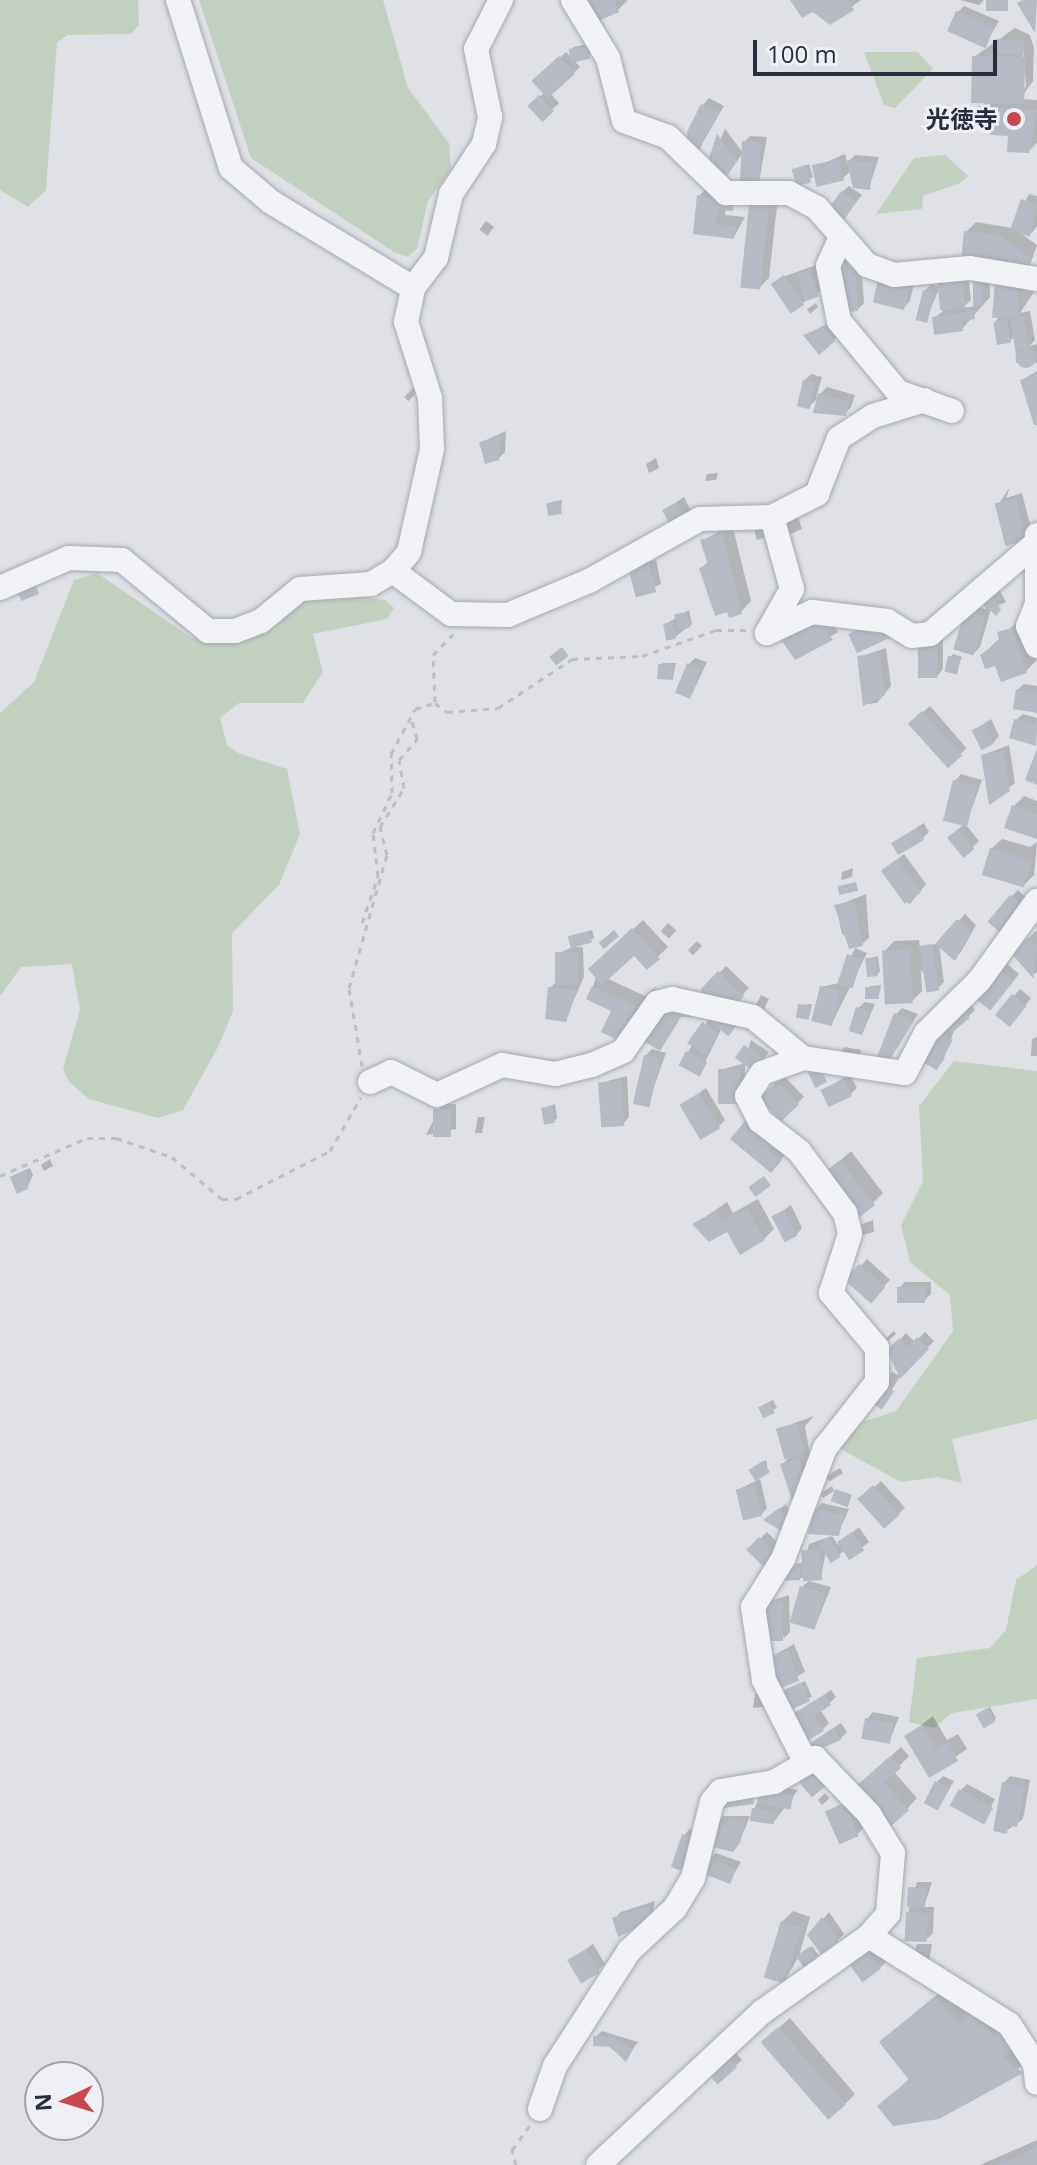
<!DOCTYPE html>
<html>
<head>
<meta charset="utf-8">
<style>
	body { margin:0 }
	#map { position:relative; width:1037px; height:2165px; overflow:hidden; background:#dfe1e7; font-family:"Open Sans","Noto Sans JP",sans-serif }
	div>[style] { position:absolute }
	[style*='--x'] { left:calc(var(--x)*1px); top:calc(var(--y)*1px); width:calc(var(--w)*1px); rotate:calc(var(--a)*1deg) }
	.green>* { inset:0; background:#c3d1c0 }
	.shadow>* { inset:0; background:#0003; transform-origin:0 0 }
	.building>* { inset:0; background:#b6bac4; transform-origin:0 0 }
	.round { border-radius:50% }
	.path>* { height:3px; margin-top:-1.5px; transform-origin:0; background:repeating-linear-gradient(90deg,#bdbfc6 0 6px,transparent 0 12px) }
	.roads { filter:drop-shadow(0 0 2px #a5a8b1) drop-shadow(0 0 2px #a5a8b1) }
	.minor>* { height:24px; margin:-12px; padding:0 12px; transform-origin:12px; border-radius:12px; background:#f1f2f6 }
	.dots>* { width:22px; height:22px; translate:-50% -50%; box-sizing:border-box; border:4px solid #eef0f5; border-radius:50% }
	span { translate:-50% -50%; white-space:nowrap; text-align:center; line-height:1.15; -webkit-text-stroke:6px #eef0f5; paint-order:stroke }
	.poi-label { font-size:24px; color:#292e3e; font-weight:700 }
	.right { translate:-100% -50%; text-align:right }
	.north { position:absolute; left:24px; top:2061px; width:80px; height:80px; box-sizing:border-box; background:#eef0f5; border:2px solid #9fa2ac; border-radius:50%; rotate:266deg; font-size:22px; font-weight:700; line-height:32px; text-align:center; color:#292e3e }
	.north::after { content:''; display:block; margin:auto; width:28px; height:36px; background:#c7494d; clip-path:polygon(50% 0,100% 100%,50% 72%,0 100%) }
	.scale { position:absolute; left:753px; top:40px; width:244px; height:36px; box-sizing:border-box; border:4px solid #292e3e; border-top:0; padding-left:10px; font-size:24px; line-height:28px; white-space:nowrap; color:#292e3e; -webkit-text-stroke:6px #eef0f5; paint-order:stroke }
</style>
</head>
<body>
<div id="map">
	<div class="green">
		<div style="clip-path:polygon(0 0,138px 0,139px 25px,131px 34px,68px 35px,57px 42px,46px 190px,28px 207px,0 190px)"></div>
		<div style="clip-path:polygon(199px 0,383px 0,408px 88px,449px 143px,451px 169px,428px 201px,417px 249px,407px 257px,394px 252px,251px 158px)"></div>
		<div style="clip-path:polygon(864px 52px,918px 52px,933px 69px,895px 108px,884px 105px)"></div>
		<div style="clip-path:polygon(945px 155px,968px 176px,960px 183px,923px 196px,922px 209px,876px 214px,914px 158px)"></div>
		<div style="clip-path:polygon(97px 573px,192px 638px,251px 633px,313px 591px,385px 600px,394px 608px,387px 619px,313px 634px,323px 672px,303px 703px,239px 703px,220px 718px,227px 745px,238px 753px,287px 769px,300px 834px,279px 885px,232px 933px,233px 1011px,218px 1047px,183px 1110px,158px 1118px,89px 1099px,69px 1082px,63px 1069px,80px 1010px,72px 964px,21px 967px,0 996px,0 713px,34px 682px,74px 580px)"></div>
		<div style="clip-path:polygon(954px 1061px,1037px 1071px,1037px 1419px,952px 1439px,962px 1483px,938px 1477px,901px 1482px,835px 1446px,850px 1426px,896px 1411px,953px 1331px,950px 1295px,910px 1262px,901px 1225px,923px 1181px,919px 1106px)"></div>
		<div style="clip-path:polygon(1037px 1565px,1037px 1699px,952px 1713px,934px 1728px,909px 1722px,917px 1658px,990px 1648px,1006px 1630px,1016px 1580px)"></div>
	</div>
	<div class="shadow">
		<div style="clip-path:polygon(586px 0,628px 0,618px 10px)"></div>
		<div style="clip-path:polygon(794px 0,861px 0,830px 23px)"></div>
		<div style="clip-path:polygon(960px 0,984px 0,979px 5px)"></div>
		<div style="clip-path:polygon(964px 6px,999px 21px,984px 46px,958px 12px)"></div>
		<div style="clip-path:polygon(evenodd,1015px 28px,1030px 35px,1034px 48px,1033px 81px,1020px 99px,1037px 100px,1037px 143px,1029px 151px,980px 107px,986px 101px,974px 57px,1015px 28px,1023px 47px,1026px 87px,1022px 91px,1023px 47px)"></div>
		<div style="clip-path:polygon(589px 44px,591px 54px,574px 60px,580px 67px,551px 94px,559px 103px,543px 119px,530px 106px,545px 92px,535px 81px,566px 52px,572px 58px,573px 47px)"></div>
		<div style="clip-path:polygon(709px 98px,724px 106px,697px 152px,703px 105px)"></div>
		<div style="clip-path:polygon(725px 129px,743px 153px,725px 177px,708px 166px)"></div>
		<div style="clip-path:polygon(750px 136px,767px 137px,759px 182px,744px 142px)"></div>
		<div style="clip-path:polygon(845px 154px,847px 163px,855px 155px,879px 157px,869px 188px,851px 171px,843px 178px,815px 167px)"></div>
		<div style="clip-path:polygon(809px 164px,813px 177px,799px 184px,795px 170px)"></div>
		<div style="clip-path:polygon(709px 186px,742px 199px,726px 208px,725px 215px,745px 217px,734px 237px,695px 232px,699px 196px)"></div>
		<div style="clip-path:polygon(762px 186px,779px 188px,769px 278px,759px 288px)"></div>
		<div style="clip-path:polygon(849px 186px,862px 195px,845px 216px,842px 192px)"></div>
		<div style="clip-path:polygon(1029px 194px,1037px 196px,1037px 226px,1030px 235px,1019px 232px,1037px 245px,1029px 268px,966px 232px,976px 222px,1012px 228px)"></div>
		<div style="left:486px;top:221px;width:10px;height:11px;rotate:37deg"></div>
		<div style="clip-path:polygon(861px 255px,864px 303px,858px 309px,839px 298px,843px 256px)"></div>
		<div style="clip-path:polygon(816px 265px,824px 288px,803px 303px,780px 278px)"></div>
		<div style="clip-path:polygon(989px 269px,990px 297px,962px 329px,934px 318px,943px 311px,939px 281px,968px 272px,971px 300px,962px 308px,976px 306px,975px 276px)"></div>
		<div style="clip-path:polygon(1022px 274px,1024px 290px,1034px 292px,1020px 313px,1030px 311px,1035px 340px,1029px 346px,1037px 344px,1037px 363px,1016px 363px,1015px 336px,1010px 341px,995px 323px)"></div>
		<div style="clip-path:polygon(879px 282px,914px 283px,910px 301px,904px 307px)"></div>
		<div style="clip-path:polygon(931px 284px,940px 287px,925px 322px,925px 291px)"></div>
		<div style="clip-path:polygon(816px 303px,818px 307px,810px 314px,807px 309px)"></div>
		<div style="clip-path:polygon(830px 322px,840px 333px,834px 340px,806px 335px)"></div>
		<div style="clip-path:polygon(1037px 371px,1037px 423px,1022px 380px)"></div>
		<div style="clip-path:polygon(811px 374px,822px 377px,816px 398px,827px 387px,855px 395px,851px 407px,845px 414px,819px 397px,809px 407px,804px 381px)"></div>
		<div style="left:414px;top:387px;width:6px;height:14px;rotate:45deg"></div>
		<div style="clip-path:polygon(506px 431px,505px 452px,498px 459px,482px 442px)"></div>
		<div style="clip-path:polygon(656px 458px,659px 468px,649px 473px,646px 464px)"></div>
		<div style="clip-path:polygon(718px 473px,716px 480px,705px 481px,707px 474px)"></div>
		<div style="clip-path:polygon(1010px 487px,1006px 498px,1022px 493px,1032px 532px,1026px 539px,998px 505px)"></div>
		<div style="clip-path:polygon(684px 497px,691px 511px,685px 517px,665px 510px)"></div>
		<div style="clip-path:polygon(562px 500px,561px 513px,548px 505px,551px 502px)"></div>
		<div style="clip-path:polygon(798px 517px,802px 529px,786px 536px,785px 521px)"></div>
		<div style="clip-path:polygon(732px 524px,751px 601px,741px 612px,729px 609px,701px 568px,709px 561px,702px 541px)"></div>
		<div style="clip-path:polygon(766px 525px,766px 537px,757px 540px,754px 530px)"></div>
		<div style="clip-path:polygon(656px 560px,661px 584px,636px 595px,637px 564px)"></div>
		<div style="clip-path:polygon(996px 584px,1006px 602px,991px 609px,980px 647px,974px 653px,957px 649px,974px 606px,986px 609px,979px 597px)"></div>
		<div style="clip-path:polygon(689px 610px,692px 624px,675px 637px,666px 624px)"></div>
		<div style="clip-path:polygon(823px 611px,838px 632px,795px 658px)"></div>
		<div style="clip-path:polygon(1019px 620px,1036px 661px,1026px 671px,982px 655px)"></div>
		<div style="clip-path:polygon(943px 639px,943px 669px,937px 676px,927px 640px)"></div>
		<div style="clip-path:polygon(886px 648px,891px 686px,877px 703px,865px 704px,859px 657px)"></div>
		<div style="clip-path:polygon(953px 654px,962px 657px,955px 673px,950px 657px)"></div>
		<div style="clip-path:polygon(695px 658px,707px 662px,691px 696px,689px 664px)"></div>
		<div style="clip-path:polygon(663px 663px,676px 663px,673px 678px,660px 665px)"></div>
		<div style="clip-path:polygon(1024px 684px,1037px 686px,1037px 711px,1017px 690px)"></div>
		<div style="left:930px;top:706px;width:56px;height:26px;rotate:49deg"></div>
		<div style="clip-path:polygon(1023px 714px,1037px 718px,1036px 743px,1016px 720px)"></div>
		<div style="clip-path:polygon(991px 719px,999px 736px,993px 743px,973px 731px)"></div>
		<div style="clip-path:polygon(1009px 745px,1015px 783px,991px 802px,983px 755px)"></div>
		<div style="clip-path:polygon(961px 774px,982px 780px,966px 825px,979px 841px,964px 855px,956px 831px,963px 825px,955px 781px)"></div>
		<div style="clip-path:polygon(1024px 796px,1037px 801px,1037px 837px,1014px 806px)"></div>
		<div style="clip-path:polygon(924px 823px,929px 832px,923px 838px,893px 843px)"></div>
		<div style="clip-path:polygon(1002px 839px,1030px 847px,1037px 842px,1034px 875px,1024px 885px,991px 849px)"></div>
		<div style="clip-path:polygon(904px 854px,926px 884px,909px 905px,890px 865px)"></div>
		<div style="clip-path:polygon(853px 868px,852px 877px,841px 880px,842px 872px)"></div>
		<div style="clip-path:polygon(1018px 890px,1027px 898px,1000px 930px,1012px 896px)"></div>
		<div style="clip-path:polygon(866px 894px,869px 938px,862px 944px,842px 934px,836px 906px)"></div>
		<div style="clip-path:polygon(965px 914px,976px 925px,961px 952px,955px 958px,939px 944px,944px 982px,938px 988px,921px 970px,922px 991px,912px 1001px,884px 952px,894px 941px,919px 940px,920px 948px,939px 943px)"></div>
		<div style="clip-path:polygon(643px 920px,668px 947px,647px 967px,634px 953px,606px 978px,645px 996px,657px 986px,631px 1029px,593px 987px,601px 959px)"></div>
		<div style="left:668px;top:923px;width:11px;height:11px;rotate:41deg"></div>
		<div style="clip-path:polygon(592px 930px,594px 938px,575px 947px,583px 947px,584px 977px,565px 1020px,550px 988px,558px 980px,557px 954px,573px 947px,573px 935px)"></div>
		<div style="clip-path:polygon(1037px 930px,1037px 972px,1033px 975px,1014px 953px)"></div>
		<div style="left:697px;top:941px;width:7px;height:13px;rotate:45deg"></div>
		<div style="clip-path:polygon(855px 948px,867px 953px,832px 1023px,821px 987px,839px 983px)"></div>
		<div style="clip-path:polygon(878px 956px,880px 971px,878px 974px,867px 959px)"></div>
		<div style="clip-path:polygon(1005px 962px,1019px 974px,996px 1002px,999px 969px)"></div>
		<div style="clip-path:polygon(726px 966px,749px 988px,735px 1003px,703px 990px)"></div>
		<div style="clip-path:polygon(881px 985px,879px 996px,867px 988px,870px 986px)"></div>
		<div style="clip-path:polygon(1020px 989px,1031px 998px,1016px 1018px,998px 1015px)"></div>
		<div style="left:761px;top:995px;width:9px;height:13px;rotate:27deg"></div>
		<div style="clip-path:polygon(865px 1002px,875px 1004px,863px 1032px,858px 1008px)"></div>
		<div style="clip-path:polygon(968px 1002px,975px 1010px,954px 1031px,943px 1061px,937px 1068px,923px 1060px)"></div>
		<div style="clip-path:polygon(812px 1004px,810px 1015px,808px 1017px,800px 1005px)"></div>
		<div style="clip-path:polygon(902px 1008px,918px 1014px,888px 1059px,896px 1014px)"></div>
		<div style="clip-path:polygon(710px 1017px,722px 1028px,699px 1074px,688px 1052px)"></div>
		<div style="clip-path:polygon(1037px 1037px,1037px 1056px,1031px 1056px,1032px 1039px)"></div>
		<div style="clip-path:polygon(751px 1040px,769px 1052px,761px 1063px,745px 1064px,745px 1095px,720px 1070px,745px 1063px)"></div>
		<div style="clip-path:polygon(844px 1047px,861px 1050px,860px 1057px,840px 1057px)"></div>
		<div style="clip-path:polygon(652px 1049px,666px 1053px,647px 1106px,645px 1056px)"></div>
		<div style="clip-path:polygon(850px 1074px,857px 1088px,851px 1094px,822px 1091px)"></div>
		<div style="clip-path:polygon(627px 1076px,629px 1117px,623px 1124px,600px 1083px)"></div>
		<div style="left:784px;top:1076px;width:29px;height:32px;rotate:46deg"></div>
		<div style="clip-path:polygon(706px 1088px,725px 1120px,719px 1126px,682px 1106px)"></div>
		<div style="clip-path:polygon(442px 1104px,456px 1104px,456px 1129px,426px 1135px)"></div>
		<div style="clip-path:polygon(555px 1104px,557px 1118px,554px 1121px,544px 1108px)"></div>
		<div style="clip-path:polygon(478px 1117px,485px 1117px,482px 1133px,475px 1133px)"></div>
		<div style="clip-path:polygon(747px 1122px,787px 1153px,777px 1164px)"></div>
		<div style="clip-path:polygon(851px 1151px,883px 1193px,873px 1203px,825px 1174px)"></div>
		<div style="clip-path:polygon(50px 1159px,53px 1166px,44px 1171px,41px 1165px)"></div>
		<div style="clip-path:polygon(30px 1168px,33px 1175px,27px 1188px,15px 1175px)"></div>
		<div style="clip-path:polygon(758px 1199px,774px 1229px,764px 1239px,695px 1224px,727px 1202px,733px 1213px)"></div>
		<div style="clip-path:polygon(791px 1205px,802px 1228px,796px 1235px,774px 1217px)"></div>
		<div style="clip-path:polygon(873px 1220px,874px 1232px,862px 1235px,862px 1224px)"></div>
		<div style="left:867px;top:1259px;width:31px;height:30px;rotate:42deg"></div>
		<div style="clip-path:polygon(905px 1282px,931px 1282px,931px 1294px,924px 1301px,899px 1288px)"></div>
		<div style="clip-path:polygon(894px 1331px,896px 1334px,885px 1343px,883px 1341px)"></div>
		<div style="clip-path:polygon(925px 1332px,934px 1341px,901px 1375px,889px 1351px,906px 1333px,915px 1342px)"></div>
		<div style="clip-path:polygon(892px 1372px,900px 1376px,883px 1404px,886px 1382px)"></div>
		<div style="clip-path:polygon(773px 1400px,777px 1408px,764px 1415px,763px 1405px)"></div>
		<div style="clip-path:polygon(814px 1416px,805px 1426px,814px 1478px,782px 1465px,791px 1455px,778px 1429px)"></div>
		<div style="clip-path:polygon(766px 1460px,768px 1471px,753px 1467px)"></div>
		<div style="left:840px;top:1468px;width:6px;height:16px;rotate:59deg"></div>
		<div style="clip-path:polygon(760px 1479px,767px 1508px,761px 1515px,737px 1490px)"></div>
		<div style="left:881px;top:1481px;width:36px;height:28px;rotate:48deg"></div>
		<div style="clip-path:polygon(832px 1486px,834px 1491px,823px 1498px,821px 1493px)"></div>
		<div style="clip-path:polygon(822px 1503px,849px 1509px,838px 1534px,815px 1510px)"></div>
		<div style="clip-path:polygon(786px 1504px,794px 1527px,788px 1533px,766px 1520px)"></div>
		<div style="clip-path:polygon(859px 1527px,869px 1542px,850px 1557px,845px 1550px,832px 1560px,826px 1551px,821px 1578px,799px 1578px,789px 1564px,804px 1563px,809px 1544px,832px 1536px,838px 1545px)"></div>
		<div style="left:767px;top:1532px;width:23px;height:26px;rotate:45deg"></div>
		<div style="clip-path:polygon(809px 1581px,831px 1587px,815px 1627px,802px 1587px)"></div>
		<div style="clip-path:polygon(789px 1595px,790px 1632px,784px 1638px,767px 1602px)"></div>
		<div style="clip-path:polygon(794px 1644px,805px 1672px,779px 1686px,769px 1658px)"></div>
		<div style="clip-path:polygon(805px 1681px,812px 1697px,788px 1702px,797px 1693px,782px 1692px)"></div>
		<div style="clip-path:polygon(831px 1690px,836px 1697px,821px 1711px,829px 1723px,822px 1730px,792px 1717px)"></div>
		<div style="clip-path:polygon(770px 1692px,769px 1706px,753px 1708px,755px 1694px)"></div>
		<div style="clip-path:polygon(990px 1707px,996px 1718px,994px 1721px,981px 1712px)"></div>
		<div style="clip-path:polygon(873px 1712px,899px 1717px,889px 1742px,867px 1719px)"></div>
		<div style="clip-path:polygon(933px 1716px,947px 1740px,958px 1734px,967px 1749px,930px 1775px,907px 1736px)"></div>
		<div style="clip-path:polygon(841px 1723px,847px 1732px,840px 1739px,811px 1751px,815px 1740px)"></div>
		<div style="clip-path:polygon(901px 1747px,909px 1756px,894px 1772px,917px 1798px,907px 1809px,867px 1778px)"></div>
		<div style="clip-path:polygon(943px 1776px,954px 1781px,938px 1809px,937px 1782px)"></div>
		<div style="clip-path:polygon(1010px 1776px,1030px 1780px,1023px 1819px,1006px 1831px,1004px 1783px)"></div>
		<div style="clip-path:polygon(768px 1784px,798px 1790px,773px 1823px,754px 1809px,761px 1794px,721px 1807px)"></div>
		<div style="clip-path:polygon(967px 1784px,995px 1799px,984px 1821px,960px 1791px)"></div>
		<div style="clip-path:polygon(825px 1793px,830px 1798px,822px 1805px,818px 1800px)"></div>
		<div style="clip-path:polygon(851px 1798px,864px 1827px,858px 1834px,828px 1812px)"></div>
		<div style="clip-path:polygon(723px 1816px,750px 1816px,739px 1843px,716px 1823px)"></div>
		<div style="clip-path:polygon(690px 1829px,702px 1833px,679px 1868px,684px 1835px)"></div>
		<div style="clip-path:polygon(716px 1853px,741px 1862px,729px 1882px,709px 1859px)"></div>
		<div style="clip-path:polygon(917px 1882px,932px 1882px,924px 1907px,934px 1907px,933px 1933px,926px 1940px,908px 1913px)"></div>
		<div style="clip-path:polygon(655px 1901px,652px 1918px,614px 1919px,621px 1912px)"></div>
		<div style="clip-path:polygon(793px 1911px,810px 1917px,799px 1956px,812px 1946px,819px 1956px,799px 1956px,784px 1982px,782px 1922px)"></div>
		<div style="clip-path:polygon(829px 1912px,844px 1934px,838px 1940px,810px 1935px)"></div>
		<div style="clip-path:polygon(593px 1944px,605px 1964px,598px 1970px,570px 1961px)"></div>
		<div style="clip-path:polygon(932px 1944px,929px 1962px,914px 1953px,917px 1944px)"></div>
		<div style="clip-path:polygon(875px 1946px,886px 1962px,880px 1968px,858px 1958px)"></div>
		<div style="clip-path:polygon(950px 1984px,1035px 2058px,938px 2117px,880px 2106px,910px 2078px,882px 2042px)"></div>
		<div style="clip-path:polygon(790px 2018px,855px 2094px,845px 2104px,774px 2032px)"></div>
		<div style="clip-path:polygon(602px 2031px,638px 2042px,626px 2059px,595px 2037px)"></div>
		<div style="left:734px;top:2051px;width:12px;height:33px;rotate:48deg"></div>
		<div style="clip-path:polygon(1037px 2140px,1037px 2165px,980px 2165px)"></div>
	</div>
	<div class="building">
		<div style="clip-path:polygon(583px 0,614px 0,619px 12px,594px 23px)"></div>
		<div style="clip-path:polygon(790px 0,848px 0,854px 10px,830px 25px,813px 12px,802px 18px)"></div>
		<div style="left:986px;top:0;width:22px;height:11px"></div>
		<div style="clip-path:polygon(1023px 0,1037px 0,1035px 33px,1017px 3px)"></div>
		<div style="left:956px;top:11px;width:42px;height:22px;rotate:24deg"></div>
		<div style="left:996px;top:39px;width:28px;height:14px;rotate:4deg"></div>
		<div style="left:587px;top:45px;width:14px;height:19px;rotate:78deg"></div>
		<div style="left:559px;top:56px;width:24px;height:37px;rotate:48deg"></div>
		<div style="left:972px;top:56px;width:53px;height:47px;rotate:1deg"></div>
		<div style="left:539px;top:95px;width:22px;height:16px;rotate:47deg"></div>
		<div style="clip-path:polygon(701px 104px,719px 112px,697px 154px,688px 150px,687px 132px)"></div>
		<div style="clip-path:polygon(978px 106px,1037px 110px,1029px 153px,1007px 152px,1008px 136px,990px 135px,991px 122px,977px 121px)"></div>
		<div style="clip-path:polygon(717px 134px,737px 161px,725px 179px,706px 167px)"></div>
		<div style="left:742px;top:141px;width:19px;height:42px;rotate:3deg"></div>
		<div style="left:839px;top:159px;width:22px;height:28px;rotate:77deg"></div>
		<div style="clip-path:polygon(847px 160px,873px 163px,870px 190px,853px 188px)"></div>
		<div style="left:806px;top:165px;width:18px;height:15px;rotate:74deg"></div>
		<div style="left:841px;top:191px;width:19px;height:21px;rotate:35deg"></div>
		<div style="clip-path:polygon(697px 195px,734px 200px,733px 211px,718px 210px,716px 224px,736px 227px,734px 239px,693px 234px)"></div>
		<div style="left:750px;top:195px;width:20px;height:93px;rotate:6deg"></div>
		<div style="clip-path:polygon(1021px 199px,1037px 205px,1030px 237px,1010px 230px)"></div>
		<div style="clip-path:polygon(964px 231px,998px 235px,1031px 258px,1030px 270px,961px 262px)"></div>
		<div style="clip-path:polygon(855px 261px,858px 311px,850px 312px,837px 299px,835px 262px)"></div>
		<div style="left:809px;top:270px;width:28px;height:14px;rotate:69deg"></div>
		<div style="left:784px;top:275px;width:36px;height:16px;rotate:56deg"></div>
		<div style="left:973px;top:275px;width:10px;height:31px"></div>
		<div style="left:962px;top:278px;width:30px;height:25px;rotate:84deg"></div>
		<div style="clip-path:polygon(1016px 279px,1020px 316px,992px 318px,995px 281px)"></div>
		<div style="left:878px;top:281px;width:32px;height:22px;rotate:14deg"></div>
		<div style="left:923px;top:290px;width:12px;height:31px;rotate:14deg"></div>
		<div style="clip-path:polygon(974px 311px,975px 319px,962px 321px,963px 331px,934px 335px,932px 317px)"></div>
		<div style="left:1024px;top:316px;width:32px;height:14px;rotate:81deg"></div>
		<div style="left:1007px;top:320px;width:23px;height:14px;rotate:80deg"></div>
		<div style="clip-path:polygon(823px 327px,835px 341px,819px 355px,803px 335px)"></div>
		<div class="round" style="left:1016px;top:348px;width:20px;height:20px"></div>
		<div style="clip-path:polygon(1037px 374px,1037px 425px,1034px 425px,1020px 380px)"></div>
		<div style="left:803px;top:380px;width:13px;height:27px;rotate:13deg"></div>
		<div style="clip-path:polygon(818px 393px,849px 402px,846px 416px,813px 413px)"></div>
		<div style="clip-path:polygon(501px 436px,499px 460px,485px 464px,479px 442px)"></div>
		<div style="left:1016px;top:498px;width:44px;height:22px;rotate:76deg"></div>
		<div style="left:560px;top:501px;width:13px;height:14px;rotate:81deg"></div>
		<div style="left:677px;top:502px;width:19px;height:17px;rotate:62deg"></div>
		<div style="clip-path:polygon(722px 533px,742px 614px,729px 618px,727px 612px,715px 616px,699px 568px,708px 565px,700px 540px)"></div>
		<div style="left:649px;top:565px;width:28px;height:21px;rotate:75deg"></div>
		<div style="left:34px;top:581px;width:14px;height:19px;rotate:69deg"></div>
		<div style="clip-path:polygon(989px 589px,1001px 610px,996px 616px,976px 597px)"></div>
		<div style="left:965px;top:611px;width:21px;height:40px;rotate:17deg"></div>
		<div style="left:687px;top:612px;width:16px;height:13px;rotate:79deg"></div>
		<div style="clip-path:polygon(816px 616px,833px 640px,795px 660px,781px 640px)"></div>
		<div style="left:673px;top:622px;width:17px;height:10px;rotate:80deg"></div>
		<div style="clip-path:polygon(873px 623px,892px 637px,857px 653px,848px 634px)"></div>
		<div style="clip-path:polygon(1012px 628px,1027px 673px,1001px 682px,995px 666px,985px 669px,980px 655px,1000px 641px,997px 632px)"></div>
		<div style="left:918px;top:645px;width:19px;height:33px"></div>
		<div style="left:562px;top:647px;width:11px;height:16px;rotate:52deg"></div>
		<div style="clip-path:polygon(880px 653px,885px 695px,863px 706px,857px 656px)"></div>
		<div style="left:948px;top:656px;width:13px;height:16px;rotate:13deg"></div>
		<div style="left:687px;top:663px;width:16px;height:32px;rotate:22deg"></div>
		<div style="left:658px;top:664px;width:16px;height:15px;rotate:4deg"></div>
		<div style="clip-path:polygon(1016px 689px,1037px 693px,1037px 713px,1013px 709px)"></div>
		<div style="left:922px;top:711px;width:60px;height:19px;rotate:48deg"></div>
		<div style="clip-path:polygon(1014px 719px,1037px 725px,1036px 746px,1009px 738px)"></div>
		<div style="left:984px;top:724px;width:22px;height:14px;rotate:63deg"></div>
		<div style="clip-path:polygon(1037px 749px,1037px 785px,1025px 780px)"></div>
		<div style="clip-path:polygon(1003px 751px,1010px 791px,989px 805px,981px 755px)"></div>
		<div style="left:953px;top:780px;width:25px;height:42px;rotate:14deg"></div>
		<div style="clip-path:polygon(1012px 805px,1037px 814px,1037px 839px,1004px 828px)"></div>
		<div style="left:917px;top:828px;width:14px;height:30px;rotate:60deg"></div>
		<div style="left:958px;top:829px;width:26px;height:14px;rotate:51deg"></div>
		<div style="left:990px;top:848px;width:44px;height:28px;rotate:17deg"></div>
		<div style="left:897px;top:859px;width:41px;height:20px;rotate:54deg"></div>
		<div style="left:856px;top:882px;width:9px;height:19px;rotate:77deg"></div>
		<div style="left:1010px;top:895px;width:17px;height:35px;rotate:40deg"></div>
		<div style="clip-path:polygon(854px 901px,863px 946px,849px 949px,834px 905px)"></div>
		<div style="clip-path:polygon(957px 919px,971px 932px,955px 961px,935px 944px)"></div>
		<div style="clip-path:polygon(632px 928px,660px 959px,647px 970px,634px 956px,602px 985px,588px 969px)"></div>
		<div style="left:614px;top:930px;width:8px;height:20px;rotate:50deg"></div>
		<div style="left:589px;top:931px;width:12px;height:22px;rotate:76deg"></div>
		<div style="clip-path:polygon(1029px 937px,1037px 946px,1033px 978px,1011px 953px)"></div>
		<div style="left:932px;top:944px;width:47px;height:13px;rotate:81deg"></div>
		<div style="left:910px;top:949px;width:54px;height:28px;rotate:87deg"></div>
		<div style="left:578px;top:952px;width:33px;height:23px;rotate:90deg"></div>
		<div style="left:847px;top:954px;width:16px;height:31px;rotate:18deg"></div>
		<div style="left:876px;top:957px;width:19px;height:11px;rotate:84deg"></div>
		<div style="left:997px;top:967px;width:22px;height:38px;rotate:39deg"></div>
		<div style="clip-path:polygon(718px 971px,744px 996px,736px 1005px,715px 1004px,700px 990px)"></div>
		<div style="clip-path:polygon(592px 986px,637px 1007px,621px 1042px,601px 1032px,611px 1011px,586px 999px)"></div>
		<div style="left:820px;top:986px;width:21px;height:36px;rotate:14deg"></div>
		<div style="clip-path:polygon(548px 987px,577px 990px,566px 1022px,545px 1019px)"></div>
		<div style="left:865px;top:987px;width:14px;height:12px"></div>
		<div style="left:1012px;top:994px;width:19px;height:27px;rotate:39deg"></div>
		<div style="clip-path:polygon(671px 1003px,693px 1017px,681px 1017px,660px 1051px,640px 1039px)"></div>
		<div style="left:798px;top:1004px;width:13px;height:14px;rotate:9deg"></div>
		<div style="left:856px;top:1007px;width:14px;height:25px;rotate:17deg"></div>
		<div style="left:961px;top:1007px;width:14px;height:23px;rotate:51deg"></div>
		<div style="left:719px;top:1011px;width:23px;height:14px;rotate:38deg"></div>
		<div style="clip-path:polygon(894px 1013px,914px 1021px,889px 1061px,877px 1057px)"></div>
		<div style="left:702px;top:1022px;width:21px;height:26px;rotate:35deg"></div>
		<div style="left:936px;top:1031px;width:19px;height:34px;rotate:28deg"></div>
		<div style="left:744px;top:1045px;width:24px;height:16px;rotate:35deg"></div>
		<div style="left:686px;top:1051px;width:24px;height:16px;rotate:28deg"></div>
		<div style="left:644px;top:1055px;width:17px;height:50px;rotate:13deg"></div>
		<div style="left:819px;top:1066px;width:18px;height:13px;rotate:63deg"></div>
		<div style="left:718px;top:1069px;width:22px;height:35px"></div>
		<div style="left:844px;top:1079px;width:19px;height:26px;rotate:65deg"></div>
		<div style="left:621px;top:1081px;width:45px;height:23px;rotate:86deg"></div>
		<div style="left:777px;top:1081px;width:32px;height:25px;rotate:46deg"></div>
		<div style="left:699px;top:1093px;width:41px;height:23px;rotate:59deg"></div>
		<div style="left:552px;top:1106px;width:17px;height:11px;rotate:80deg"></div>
		<div style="left:433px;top:1109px;width:18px;height:28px"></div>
		<div style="clip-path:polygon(746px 1120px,774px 1145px,770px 1150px,782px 1160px,771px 1173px,730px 1139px)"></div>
		<div style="left:840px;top:1160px;width:57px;height:23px;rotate:52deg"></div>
		<div style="clip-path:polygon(27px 1169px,28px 1189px,17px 1194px,10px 1177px)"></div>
		<div style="left:764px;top:1176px;width:12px;height:19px;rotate:55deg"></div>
		<div style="clip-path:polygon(747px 1208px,765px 1240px,740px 1255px,727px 1232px,709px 1242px,692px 1224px,716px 1211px,722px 1222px)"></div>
		<div style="left:784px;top:1210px;width:29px;height:14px;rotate:63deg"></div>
		<div style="left:859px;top:1264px;width:35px;height:22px;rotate:41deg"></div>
		<div style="left:925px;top:1287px;width:16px;height:28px;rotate:90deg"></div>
		<div style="clip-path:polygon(917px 1337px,929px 1349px,900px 1379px,887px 1350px,899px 1338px,908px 1347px)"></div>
		<div style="left:885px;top:1385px;width:11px;height:22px;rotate:34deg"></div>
		<div style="left:770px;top:1402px;width:12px;height:13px;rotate:66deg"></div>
		<div style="left:796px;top:1423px;width:32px;height:21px;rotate:74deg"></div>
		<div style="clip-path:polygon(799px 1458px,808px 1486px,793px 1503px,780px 1464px)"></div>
		<div style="left:763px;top:1461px;width:13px;height:17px;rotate:58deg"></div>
		<div style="left:754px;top:1485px;width:32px;height:19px;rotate:76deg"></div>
		<div style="left:873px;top:1485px;width:40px;height:21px;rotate:48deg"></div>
		<div style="left:835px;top:1489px;width:18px;height:13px;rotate:19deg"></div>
		<div style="clip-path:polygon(779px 1508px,791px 1525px,788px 1535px,763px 1520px)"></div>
		<div style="clip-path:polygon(814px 1509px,844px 1515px,839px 1536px,808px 1534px)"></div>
		<div style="left:852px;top:1532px;width:22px;height:18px;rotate:56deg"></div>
		<div style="left:759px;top:1537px;width:27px;height:18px;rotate:45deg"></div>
		<div style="left:829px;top:1537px;width:23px;height:12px;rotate:59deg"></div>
		<div style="left:820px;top:1549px;width:31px;height:19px;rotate:86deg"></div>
		<div style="clip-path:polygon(800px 1565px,800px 1580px,778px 1581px,784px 1566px)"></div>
		<div style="left:800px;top:1586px;width:26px;height:38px;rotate:16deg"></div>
		<div style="left:765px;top:1601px;width:18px;height:40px"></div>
		<div style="left:788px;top:1650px;width:33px;height:23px;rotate:70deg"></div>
		<div style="left:802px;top:1682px;width:10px;height:24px;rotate:66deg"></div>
		<div style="left:806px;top:1692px;width:10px;height:23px;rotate:66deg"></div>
		<div style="clip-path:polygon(824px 1695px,831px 1705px,814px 1716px,824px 1731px,805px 1742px,789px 1716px)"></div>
		<div style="left:987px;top:1708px;width:16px;height:13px;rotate:60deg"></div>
		<div style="left:865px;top:1718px;width:29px;height:21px;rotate:10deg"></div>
		<div style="clip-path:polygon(922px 1725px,936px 1749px,948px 1742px,958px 1761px,929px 1778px,904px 1736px)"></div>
		<div style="clip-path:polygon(834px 1728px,841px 1740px,810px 1753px,806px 1746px)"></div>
		<div style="clip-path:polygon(890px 1756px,901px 1768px,884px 1783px,909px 1810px,890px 1827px,854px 1788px)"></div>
		<div style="left:809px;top:1766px;width:26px;height:18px;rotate:50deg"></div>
		<div style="left:935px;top:1781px;width:16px;height:25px;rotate:27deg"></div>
		<div style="clip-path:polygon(1002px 1782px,1025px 1786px,1017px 1827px,1008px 1825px,1007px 1834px,993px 1831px)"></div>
		<div style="left:760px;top:1789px;width:34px;height:14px;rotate:12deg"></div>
		<div style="left:959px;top:1789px;width:39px;height:19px;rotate:29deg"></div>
		<div style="clip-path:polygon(752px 1791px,754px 1804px,717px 1809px,725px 1795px)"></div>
		<div style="left:844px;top:1803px;width:36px;height:21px;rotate:66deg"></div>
		<div style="left:752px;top:1808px;width:24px;height:13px;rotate:9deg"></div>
		<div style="clip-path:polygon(729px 1818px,745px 1822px,740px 1843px,733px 1852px,708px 1846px,714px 1822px,727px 1825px)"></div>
		<div style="clip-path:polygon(682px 1834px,697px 1839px,687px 1869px,679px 1870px,671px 1867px)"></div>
		<div style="left:707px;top:1858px;width:31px;height:16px;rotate:21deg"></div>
		<div style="left:908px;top:1887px;width:18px;height:20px;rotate:3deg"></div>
		<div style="clip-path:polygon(649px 1906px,653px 1920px,618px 1937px,612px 1918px)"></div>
		<div style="left:906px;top:1912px;width:22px;height:29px;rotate:3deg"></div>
		<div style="clip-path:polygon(822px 1917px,839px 1941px,821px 1954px,807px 1935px)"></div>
		<div style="left:781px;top:1921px;width:21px;height:59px;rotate:17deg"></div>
		<div style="left:809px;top:1947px;width:16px;height:16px;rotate:55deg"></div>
		<div style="left:586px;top:1949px;width:27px;height:22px;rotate:59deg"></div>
		<div style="left:868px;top:1951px;width:22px;height:23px;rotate:54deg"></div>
		<div style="clip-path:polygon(935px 1996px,958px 2024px,974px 2012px,994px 2037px,999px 2029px,1012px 2050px,1002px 2056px,1023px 2073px,939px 2119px,893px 2126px,877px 2106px,909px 2080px,879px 2042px)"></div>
		<div style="left:778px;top:2027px;width:103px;height:23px;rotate:49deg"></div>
		<div style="clip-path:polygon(593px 2036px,611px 2037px,633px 2049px,626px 2062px,610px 2047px,593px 2046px)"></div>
		<div style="left:727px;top:2056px;width:15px;height:26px;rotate:48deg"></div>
		<div style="clip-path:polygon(1037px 2144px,1037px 2165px,996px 2165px,1023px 2155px)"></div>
	</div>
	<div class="path">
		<div style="--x:435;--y:702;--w:47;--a:-92.4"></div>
		<div style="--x:433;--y:655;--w:29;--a:-46"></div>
		<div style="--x:362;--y:923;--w:50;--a:-71.2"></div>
		<div style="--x:378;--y:876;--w:43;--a:-96.6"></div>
		<div style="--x:373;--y:833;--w:44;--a:-64.6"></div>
		<div style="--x:392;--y:793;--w:39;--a:-91"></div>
		<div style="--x:391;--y:754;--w:51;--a:-61.9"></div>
		<div style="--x:415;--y:709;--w:21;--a:-17"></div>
		<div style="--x:435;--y:703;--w:15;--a:37"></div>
		<div style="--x:447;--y:712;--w:51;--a:-4.5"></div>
		<div style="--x:498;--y:708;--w:89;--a:-33.5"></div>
		<div style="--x:572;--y:659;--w:70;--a:-2.5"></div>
		<div style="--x:642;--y:656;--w:78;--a:-19.4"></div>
		<div style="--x:716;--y:630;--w:31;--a:0"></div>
		<div style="--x:362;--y:1066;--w:79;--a:-99.5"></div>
		<div style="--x:349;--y:988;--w:138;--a:-74.1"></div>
		<div style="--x:387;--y:855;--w:29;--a:-104"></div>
		<div style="--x:380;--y:827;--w:46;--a:-58.4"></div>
		<div style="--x:404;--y:788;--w:28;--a:-100"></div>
		<div style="--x:399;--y:760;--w:28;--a:-49"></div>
		<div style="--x:417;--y:739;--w:22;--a:-106"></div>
		<div style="--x:0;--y:1176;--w:95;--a:-23.6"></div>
		<div style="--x:87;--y:1138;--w:29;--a:0"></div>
		<div style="--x:116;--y:1138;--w:59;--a:18.7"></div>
		<div style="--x:172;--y:1157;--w:65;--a:40"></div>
		<div style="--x:222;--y:1199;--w:14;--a:0"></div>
		<div style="--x:236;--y:1199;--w:106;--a:-27.1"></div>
		<div style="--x:330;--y:1151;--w:62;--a:-60.1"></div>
		<div style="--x:516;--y:2165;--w:16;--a:-105"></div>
		<div style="--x:512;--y:2150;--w:32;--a:-54"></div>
	</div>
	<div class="roads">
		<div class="minor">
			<div style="--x:178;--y:0;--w:176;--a:72.5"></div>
			<div style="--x:231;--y:168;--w:52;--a:40.4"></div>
			<div style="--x:271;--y:202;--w:166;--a:31.2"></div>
			<div style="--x:573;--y:0;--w:68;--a:58.9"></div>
			<div style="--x:608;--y:58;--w:65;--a:75.7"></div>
			<div style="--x:624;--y:121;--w:47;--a:20"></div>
			<div style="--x:668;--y:137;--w:81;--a:44"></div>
			<div style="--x:726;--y:193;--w:63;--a:0"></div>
			<div style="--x:789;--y:193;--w:32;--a:28"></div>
			<div style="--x:817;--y:208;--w:76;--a:48.7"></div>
			<div style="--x:867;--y:265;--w:29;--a:20"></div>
			<div style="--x:894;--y:275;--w:76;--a:-5.3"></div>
			<div style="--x:970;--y:268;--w:68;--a:9.3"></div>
			<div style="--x:841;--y:237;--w:32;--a:114"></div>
			<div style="--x:828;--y:266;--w:56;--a:78.7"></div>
			<div style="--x:839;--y:321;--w:92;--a:50.3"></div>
			<div style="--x:898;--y:392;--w:57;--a:19.4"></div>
			<div style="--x:772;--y:517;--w:51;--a:-27.1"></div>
			<div style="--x:817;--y:494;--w:60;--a:-68.6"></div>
			<div style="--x:839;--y:438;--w:40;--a:-32.9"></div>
			<div style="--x:873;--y:416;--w:54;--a:-17.1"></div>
			<div style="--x:1037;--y:535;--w:67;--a:90"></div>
			<div style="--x:393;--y:571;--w:72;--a:36.6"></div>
			<div style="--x:451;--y:614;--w:57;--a:1"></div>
			<div style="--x:508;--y:615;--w:88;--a:-22.8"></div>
			<div style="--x:589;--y:581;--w:127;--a:-29.2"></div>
			<div style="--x:700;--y:519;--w:72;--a:-1.6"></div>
			<div style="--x:772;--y:517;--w:75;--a:74.5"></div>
			<div style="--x:792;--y:589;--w:51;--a:119.6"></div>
			<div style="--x:767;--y:633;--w:50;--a:-25"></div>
			<div style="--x:812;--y:612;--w:76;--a:6.8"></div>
			<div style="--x:887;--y:621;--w:29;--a:31"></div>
			<div style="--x:912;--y:636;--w:18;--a:-6"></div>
			<div style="--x:930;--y:634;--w:140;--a:-40.6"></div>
			<div style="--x:0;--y:588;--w:75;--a:-23.5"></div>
			<div style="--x:69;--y:558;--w:53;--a:2.2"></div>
			<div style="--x:122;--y:560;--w:112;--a:39.5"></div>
			<div style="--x:208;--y:631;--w:27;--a:0"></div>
			<div style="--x:235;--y:631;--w:28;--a:-21"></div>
			<div style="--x:261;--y:621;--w:50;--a:-39.4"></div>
			<div style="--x:300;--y:589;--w:71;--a:-4"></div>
			<div style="--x:371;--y:584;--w:26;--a:-31"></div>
			<div style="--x:393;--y:571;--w:25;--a:-50"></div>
			<div style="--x:409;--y:552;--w:106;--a:-77.4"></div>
			<div style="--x:432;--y:449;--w:51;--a:-92.2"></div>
			<div style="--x:430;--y:398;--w:80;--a:-107.5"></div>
			<div style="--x:406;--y:322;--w:35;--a:-78"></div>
			<div style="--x:413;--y:288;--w:38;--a:-53"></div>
			<div style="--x:436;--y:258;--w:66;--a:-76.8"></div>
			<div style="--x:451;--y:194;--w:60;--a:-56.6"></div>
			<div style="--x:484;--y:144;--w:28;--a:-77"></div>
			<div style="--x:490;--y:117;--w:69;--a:-101.6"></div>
			<div style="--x:476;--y:49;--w:55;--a:-63"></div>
			<div style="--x:1037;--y:604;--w:24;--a:112"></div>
			<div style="--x:1028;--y:626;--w:22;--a:66"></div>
			<div style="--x:370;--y:1082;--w:23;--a:-25"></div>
			<div style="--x:391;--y:1072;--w:51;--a:26.6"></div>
			<div style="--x:437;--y:1095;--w:72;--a:-24.8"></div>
			<div style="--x:502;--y:1065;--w:54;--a:9.6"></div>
			<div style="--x:555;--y:1074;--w:38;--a:-14"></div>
			<div style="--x:592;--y:1065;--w:34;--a:-24"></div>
			<div style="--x:623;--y:1051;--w:59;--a:-54.7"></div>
			<div style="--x:657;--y:1003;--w:16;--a:-15"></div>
			<div style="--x:672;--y:999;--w:83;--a:12.5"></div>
			<div style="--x:753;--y:1017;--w:65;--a:39.4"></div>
			<div style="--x:804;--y:1759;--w:89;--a:-116.9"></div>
			<div style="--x:764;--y:1680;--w:74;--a:-98.6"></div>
			<div style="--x:753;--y:1607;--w:57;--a:-58"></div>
			<div style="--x:783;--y:1559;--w:119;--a:-69.3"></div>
			<div style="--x:825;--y:1448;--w:84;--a:-51.8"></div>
			<div style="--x:877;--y:1382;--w:34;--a:-90"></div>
			<div style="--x:877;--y:1348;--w:72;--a:-129.9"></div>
			<div style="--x:831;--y:1293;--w:62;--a:-72.1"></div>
			<div style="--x:850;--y:1234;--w:22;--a:-103"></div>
			<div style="--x:845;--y:1213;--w:77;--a:-126.6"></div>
			<div style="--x:799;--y:1151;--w:49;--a:-142.4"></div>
			<div style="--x:760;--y:1121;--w:28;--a:-117"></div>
			<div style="--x:747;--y:1096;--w:27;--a:-57"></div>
			<div style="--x:762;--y:1073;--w:44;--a:-20.1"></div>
			<div style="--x:803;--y:1058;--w:103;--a:8.4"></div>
			<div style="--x:905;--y:1073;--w:45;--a:-62.3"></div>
			<div style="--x:926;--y:1033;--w:74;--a:-44.5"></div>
			<div style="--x:979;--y:981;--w:99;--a:-54.1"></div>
			<div style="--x:869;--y:1936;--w:165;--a:32.2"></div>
			<div style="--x:1009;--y:2024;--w:48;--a:57"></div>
			<div style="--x:1035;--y:2064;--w:19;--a:84"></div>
			<div style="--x:540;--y:2109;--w:46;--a:-70.8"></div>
			<div style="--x:555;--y:2066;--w:137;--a:-57.2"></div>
			<div style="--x:629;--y:1951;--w:63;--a:-43.1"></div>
			<div style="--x:675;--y:1908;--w:35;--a:-59"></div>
			<div style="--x:693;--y:1878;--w:78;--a:-76"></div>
			<div style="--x:712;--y:1802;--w:14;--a:-51"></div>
			<div style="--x:721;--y:1791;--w:54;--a:-9.6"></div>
			<div style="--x:774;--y:1782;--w:48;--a:-30.3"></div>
			<div style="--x:815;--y:1758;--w:78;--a:46"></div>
			<div style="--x:869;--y:1814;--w:46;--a:58.4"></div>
			<div style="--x:893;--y:1853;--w:61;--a:94.7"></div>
			<div style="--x:888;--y:1914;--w:29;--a:131"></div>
			<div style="--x:869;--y:1936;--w:131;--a:144.6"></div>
			<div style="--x:762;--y:2012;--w:224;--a:137"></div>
		</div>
	</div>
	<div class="dots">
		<div style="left:1014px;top:119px;background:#c7494d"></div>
	</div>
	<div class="poi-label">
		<span class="right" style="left:998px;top:119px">光徳寺</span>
	</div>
	<div class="north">N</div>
	<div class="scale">100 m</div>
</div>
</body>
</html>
